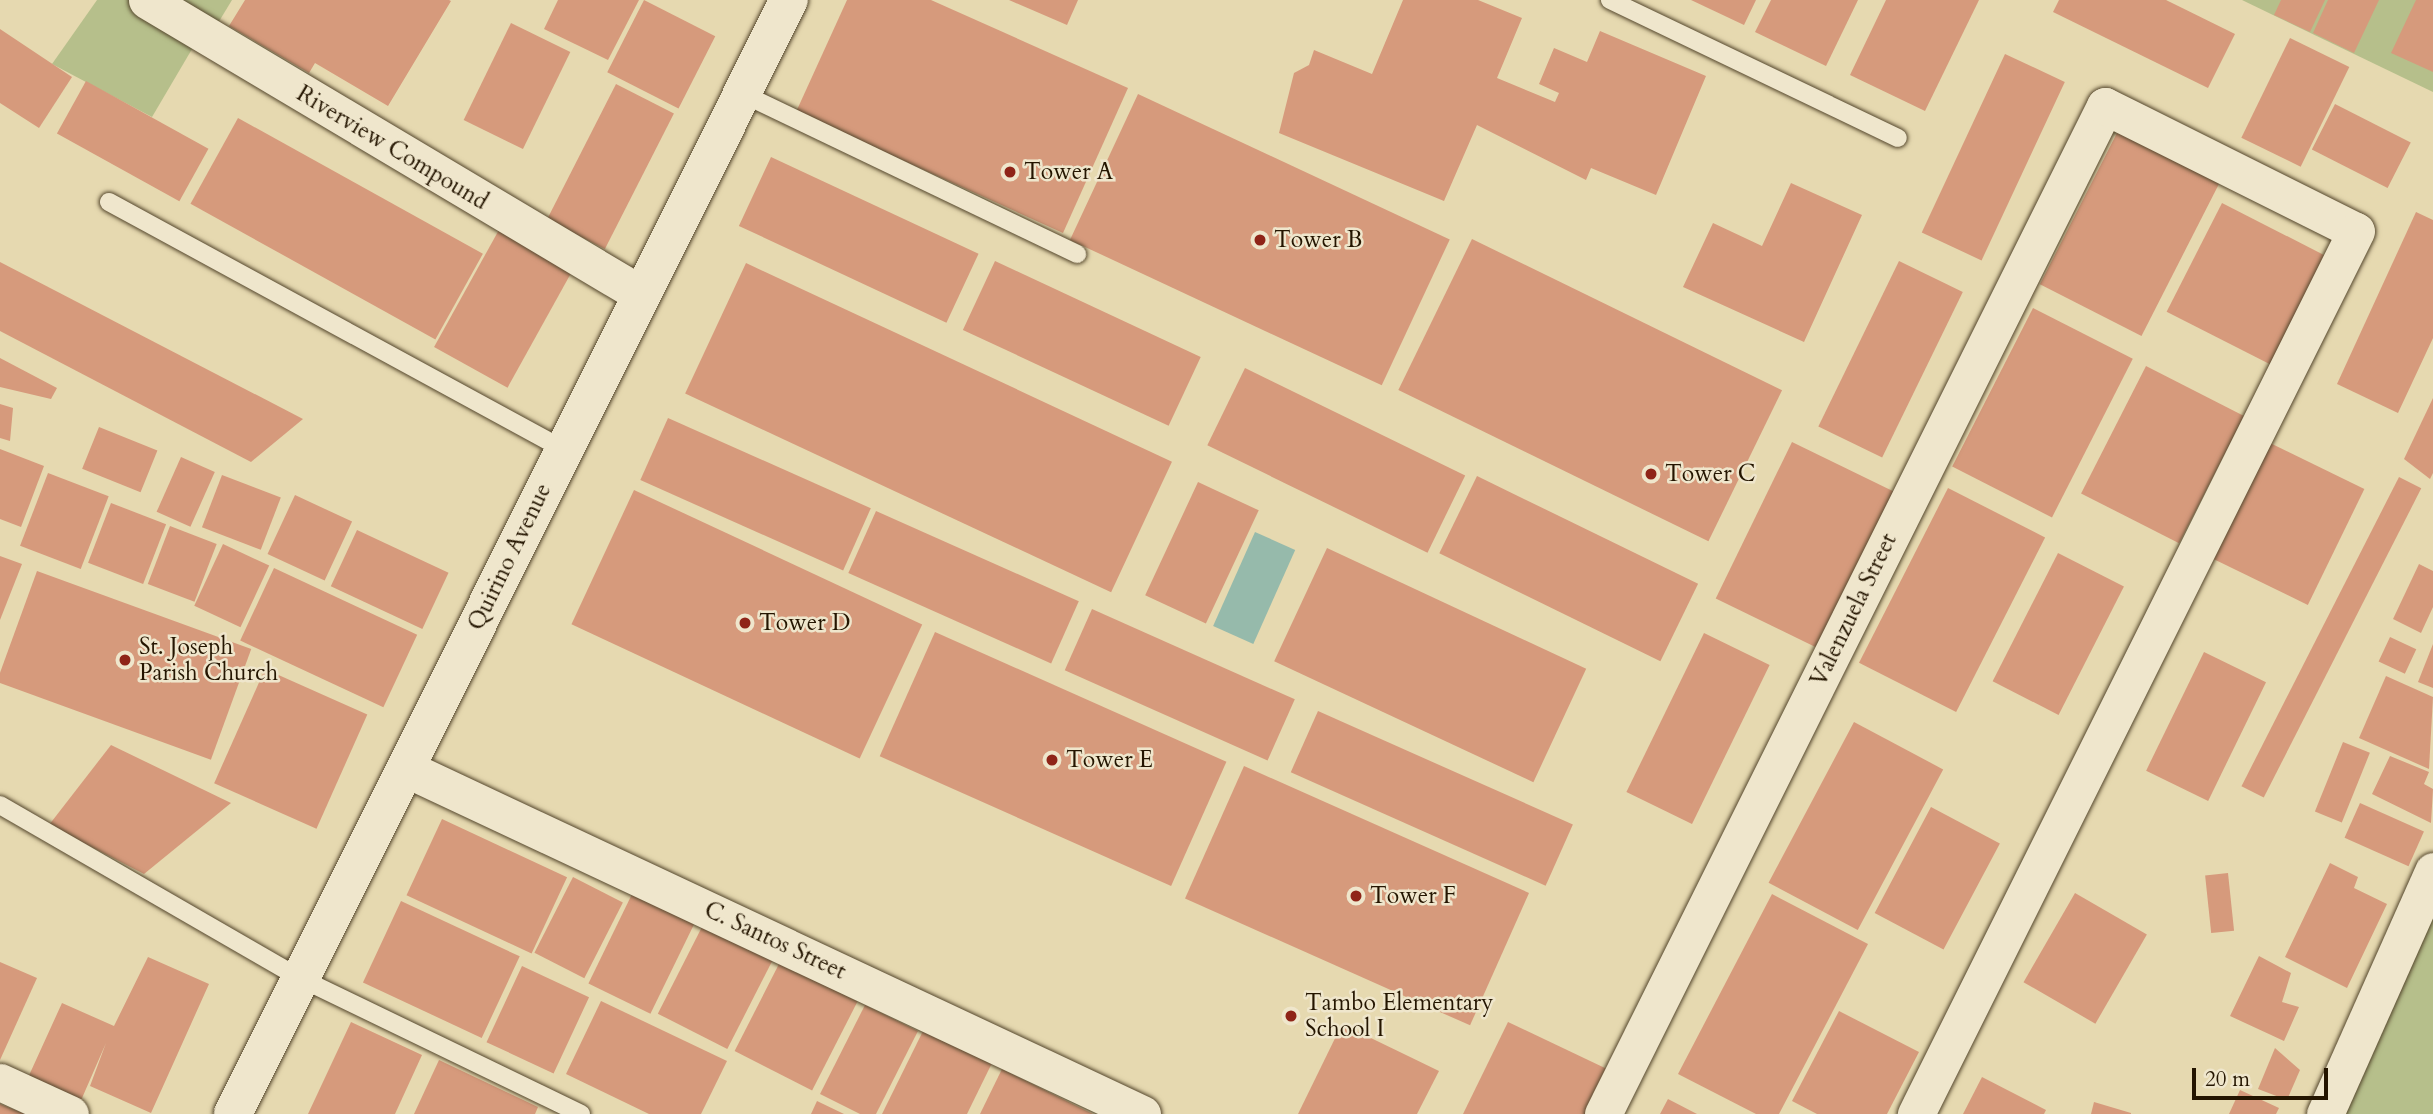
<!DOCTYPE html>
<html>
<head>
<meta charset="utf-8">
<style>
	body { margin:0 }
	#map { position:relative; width:2433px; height:1114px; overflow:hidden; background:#e6d9b0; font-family:Cardo,serif }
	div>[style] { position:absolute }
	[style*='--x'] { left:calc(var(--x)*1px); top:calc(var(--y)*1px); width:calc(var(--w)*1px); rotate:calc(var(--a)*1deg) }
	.green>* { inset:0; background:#b6bf8b }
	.water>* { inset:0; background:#96baab; transform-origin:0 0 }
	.building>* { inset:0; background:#d69a7c; transform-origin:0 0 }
	.roads { filter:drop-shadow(0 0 2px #54462c) drop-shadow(0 0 2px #54462c) }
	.service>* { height:18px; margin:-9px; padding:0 9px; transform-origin:9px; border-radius:9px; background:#efe6cc }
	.minor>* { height:37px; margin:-18.5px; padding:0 18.5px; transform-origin:18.5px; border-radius:18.5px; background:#efe6cc }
	.secondary>* { height:38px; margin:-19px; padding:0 19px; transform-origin:19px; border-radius:19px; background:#efe6cc }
	.dots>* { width:19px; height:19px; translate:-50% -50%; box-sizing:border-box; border:4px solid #efe6cc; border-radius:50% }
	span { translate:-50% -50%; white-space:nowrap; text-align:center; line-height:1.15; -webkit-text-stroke:5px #efe6cc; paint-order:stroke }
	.street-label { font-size:23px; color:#241500 }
	.poi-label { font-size:23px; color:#241500 }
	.left { translate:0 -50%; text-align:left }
	.scale { position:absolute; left:2192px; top:1068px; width:136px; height:32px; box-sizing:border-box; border:4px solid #241500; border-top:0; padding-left:9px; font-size:21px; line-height:24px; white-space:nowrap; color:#241500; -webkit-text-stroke:5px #efe6cc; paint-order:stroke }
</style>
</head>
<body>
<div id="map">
	<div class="green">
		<div style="clip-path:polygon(97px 0,135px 0,195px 44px,152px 117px,52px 64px)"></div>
		<div style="clip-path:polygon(174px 0,232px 0,215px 28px)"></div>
		<div style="clip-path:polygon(2242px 0,2433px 0,2433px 92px)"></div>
		<div style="clip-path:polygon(2433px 900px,2433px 1114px,2335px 1114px)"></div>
	</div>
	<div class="water">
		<div style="left:1255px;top:532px;width:44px;height:103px;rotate:24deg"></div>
	</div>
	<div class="building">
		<div style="clip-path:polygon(245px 0,449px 0,451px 1px,388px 106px,315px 63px,309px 73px,229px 26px)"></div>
		<div style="clip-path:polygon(558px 0,639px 0,608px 60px,544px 29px)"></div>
		<div style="left:644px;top:0;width:80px;height:81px;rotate:27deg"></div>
		<div style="clip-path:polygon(847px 0,931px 0,1128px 88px,1063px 233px,796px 112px)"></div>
		<div style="clip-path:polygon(1009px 0,1078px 0,1067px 25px)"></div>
		<div style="clip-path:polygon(1403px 0,1478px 0,1522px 18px,1497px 78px,1555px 102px,1559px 93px,1539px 84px,1554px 48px,1587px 62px,1600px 31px,1706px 76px,1656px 195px,1591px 168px,1586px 180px,1477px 125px,1444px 201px,1279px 133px,1294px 73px,1309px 65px,1314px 50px,1372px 74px)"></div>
		<div style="clip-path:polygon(1691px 0,1756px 0,1744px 25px)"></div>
		<div style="clip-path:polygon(1771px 0,1858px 0,1826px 66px,1755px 32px)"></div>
		<div style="clip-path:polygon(1886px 0,1979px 0,1925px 111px,1850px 75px)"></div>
		<div style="clip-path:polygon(2059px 0,2166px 0,2235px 34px,2208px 88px,2053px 12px)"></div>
		<div style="clip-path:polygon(2281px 0,2325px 0,2310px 32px,2274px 15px)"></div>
		<div style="clip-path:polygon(2328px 0,2379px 0,2354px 53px,2313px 33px)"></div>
		<div style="clip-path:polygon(2416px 0,2433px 0,2433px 72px,2391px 53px)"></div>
		<div style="left:511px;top:23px;width:66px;height:108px;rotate:26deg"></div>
		<div style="clip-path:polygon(0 29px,72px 77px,39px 128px,0 103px)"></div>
		<div style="left:2290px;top:38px;width:66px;height:111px;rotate:26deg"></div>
		<div style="left:2005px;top:54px;width:66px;height:197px;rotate:25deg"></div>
		<div style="left:86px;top:81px;width:140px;height:60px;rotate:29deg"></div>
		<div style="left:616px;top:84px;width:65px;height:152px;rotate:27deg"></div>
		<div style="left:1138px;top:94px;width:344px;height:161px;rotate:25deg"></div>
		<div style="left:2335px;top:104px;width:85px;height:51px;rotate:27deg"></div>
		<div style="left:238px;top:118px;width:280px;height:98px;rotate:29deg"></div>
		<div style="left:2118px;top:131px;width:114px;height:172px;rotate:27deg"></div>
		<div style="left:771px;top:157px;width:229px;height:76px;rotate:25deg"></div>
		<div style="clip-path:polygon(1791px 183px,1862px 215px,1804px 342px,1683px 287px,1713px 223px,1762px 246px)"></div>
		<div style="left:2222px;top:203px;width:116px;height:122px;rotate:27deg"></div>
		<div style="clip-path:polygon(2416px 212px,2433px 220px,2433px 338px,2398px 413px,2337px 384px)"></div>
		<div style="left:500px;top:228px;width:84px;height:136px;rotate:29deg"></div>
		<div style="left:1472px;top:239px;width:345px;height:168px;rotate:26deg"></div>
		<div style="left:995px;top:261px;width:227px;height:76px;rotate:25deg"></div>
		<div style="left:1899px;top:261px;width:71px;height:184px;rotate:26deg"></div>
		<div style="clip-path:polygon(0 262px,303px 419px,251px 462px,0 331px)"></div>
		<div style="left:746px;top:263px;width:470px;height:144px;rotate:25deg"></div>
		<div style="left:2033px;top:308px;width:112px;height:178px;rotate:27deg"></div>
		<div style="clip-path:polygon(0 358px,57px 388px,51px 399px,0 387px)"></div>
		<div style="left:2146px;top:366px;width:110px;height:143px;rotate:27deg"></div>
		<div style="left:1245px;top:368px;width:245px;height:86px;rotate:26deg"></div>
		<div style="clip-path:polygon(2433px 398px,2433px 473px,2430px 479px,2404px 459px)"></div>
		<div style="clip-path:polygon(0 404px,13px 408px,10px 441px,0 438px)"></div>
		<div style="left:668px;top:418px;width:222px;height:68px;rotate:24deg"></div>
		<div style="left:99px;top:427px;width:63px;height:45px;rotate:22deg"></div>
		<div style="left:1792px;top:442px;width:120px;height:174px;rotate:26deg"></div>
		<div style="left:2270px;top:443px;width:105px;height:129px;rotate:26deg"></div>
		<div style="clip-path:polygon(0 449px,44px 466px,21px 527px,0 519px)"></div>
		<div style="left:181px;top:457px;width:37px;height:60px;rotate:24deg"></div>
		<div style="left:48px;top:473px;width:65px;height:78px;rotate:21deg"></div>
		<div style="left:222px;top:475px;width:63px;height:56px;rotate:21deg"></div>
		<div style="left:1477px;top:476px;width:246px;height:86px;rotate:26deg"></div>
		<div style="left:2399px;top:477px;width:25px;height:347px;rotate:27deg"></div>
		<div style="left:1198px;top:482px;width:67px;height:125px;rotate:25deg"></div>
		<div style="left:1948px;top:488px;width:109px;height:196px;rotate:27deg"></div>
		<div style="left:634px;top:490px;width:318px;height:148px;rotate:25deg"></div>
		<div style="left:295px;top:495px;width:63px;height:65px;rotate:25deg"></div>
		<div style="left:111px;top:503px;width:59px;height:64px;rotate:21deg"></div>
		<div style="left:876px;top:511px;width:222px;height:68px;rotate:24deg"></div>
		<div style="left:170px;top:526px;width:50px;height:62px;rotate:21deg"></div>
		<div style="left:357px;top:530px;width:101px;height:62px;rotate:25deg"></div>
		<div style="left:223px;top:544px;width:51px;height:68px;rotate:25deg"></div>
		<div style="left:1327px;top:548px;width:286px;height:125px;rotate:25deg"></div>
		<div style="left:2058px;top:553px;width:74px;height:144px;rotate:27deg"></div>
		<div style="clip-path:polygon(0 556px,22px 564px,0 620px)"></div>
		<div style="clip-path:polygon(2419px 564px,2433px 571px,2433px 607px,2421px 633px,2393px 619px)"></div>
		<div style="left:274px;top:568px;width:158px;height:80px;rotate:25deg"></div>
		<div style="left:37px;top:571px;width:228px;height:118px;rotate:20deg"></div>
		<div style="left:1092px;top:609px;width:222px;height:67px;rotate:24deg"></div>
		<div style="left:935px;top:632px;width:319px;height:136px;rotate:24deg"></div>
		<div style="left:1704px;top:633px;width:73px;height:177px;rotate:26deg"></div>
		<div style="left:2390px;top:637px;width:29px;height:27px;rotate:25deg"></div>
		<div style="clip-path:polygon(2433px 644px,2433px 688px,2418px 682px)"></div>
		<div style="left:2204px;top:652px;width:69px;height:132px;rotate:26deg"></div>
		<div style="left:265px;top:669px;width:112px;height:125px;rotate:24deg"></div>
		<div style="clip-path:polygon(2386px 676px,2433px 697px,2429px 769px,2359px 738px)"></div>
		<div style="left:1318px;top:711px;width:279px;height:67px;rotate:24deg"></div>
		<div style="left:1854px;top:722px;width:101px;height:182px;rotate:28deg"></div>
		<div style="left:2343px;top:742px;width:29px;height:75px;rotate:22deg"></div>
		<div style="clip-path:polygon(111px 745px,231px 803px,144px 874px,49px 825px)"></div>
		<div style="clip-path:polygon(2390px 756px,2429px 772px,2424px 784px,2433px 789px,2431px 823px,2372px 794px)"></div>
		<div style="left:1244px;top:766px;width:312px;height:145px;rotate:24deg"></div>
		<div style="left:2360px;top:803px;width:70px;height:38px;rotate:24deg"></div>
		<div style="left:1931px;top:807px;width:78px;height:120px;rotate:28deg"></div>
		<div style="left:442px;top:819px;width:138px;height:84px;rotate:25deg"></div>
		<div style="clip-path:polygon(2330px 863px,2358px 877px,2354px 888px,2387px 904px,2347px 988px,2285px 957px)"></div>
		<div style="left:2228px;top:873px;width:58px;height:23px;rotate:84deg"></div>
		<div style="left:573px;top:877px;width:56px;height:85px;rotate:27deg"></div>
		<div style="left:634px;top:890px;width:69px;height:104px;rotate:26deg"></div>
		<div style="left:2075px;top:893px;width:83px;height:103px;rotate:30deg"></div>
		<div style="clip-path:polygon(1772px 894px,1868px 944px,1779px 1114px,1756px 1114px,1678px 1074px)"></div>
		<div style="left:401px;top:901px;width:131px;height:90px;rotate:25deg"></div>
		<div style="left:705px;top:921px;width:78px;height:104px;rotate:27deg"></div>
		<div style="clip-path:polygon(2259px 956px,2291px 973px,2282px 1002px,2299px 1007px,2284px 1041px,2230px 1016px)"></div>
		<div style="clip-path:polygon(148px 957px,209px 984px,151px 1113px,90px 1086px,106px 1043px,79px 1105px,26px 1082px,62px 1003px,114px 1026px)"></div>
		<div style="clip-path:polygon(0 962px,37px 978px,0 1060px)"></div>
		<div style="left:780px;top:962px;width:87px;height:100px;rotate:27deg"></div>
		<div style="left:522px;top:966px;width:74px;height:84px;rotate:25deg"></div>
		<div style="clip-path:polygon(601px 1001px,727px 1061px,701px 1114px,649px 1114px,566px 1074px)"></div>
		<div style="clip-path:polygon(865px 1005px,918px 1031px,876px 1114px,860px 1114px,820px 1094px)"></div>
		<div style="clip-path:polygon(1839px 1011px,1919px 1052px,1887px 1114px,1817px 1114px,1792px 1101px)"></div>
		<div style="clip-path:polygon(351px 1022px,422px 1055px,395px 1114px,308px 1114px)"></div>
		<div style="clip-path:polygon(1508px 1022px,1607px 1069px,1585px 1114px,1463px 1114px)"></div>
		<div style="clip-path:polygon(1342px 1024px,1439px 1071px,1417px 1114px,1298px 1114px)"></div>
		<div style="clip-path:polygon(924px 1029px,992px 1063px,967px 1114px,882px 1114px)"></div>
		<div style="clip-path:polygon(2275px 1048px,2300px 1070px,2287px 1100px,2258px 1089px)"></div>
		<div style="clip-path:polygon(439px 1060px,538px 1107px,535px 1114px,414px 1114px)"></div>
		<div style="clip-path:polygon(1002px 1069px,1093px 1114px,980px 1114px)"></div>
		<div style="clip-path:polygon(1982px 1077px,2046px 1110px,2044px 1114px,1963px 1114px)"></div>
		<div style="clip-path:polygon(2240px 1090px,2279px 1108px,2276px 1114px,2229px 1114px)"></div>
		<div style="clip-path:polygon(1668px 1099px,1697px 1114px,1660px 1114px)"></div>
		<div style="clip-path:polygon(817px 1101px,844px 1114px,811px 1114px)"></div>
		<div style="clip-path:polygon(2094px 1102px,2131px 1113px,2131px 1114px,2091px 1114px)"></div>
		<div style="clip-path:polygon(0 1104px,25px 1114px,0 1114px)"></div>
	</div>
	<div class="roads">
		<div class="service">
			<div style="--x:1610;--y:0;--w:319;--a:25.6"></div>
			<div style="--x:739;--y:92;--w:375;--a:25.6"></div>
			<div style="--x:109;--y:202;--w:517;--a:28.55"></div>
			<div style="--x:0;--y:805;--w:346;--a:30"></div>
			<div style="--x:300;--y:978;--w:312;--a:25.8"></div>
		</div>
		<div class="minor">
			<div style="--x:147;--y:0;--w:573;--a:30.78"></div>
			<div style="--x:407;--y:769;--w:812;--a:25.14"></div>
			<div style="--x:0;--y:1082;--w:77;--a:24.6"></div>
			<div style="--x:1603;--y:1114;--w:1126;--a:-63.53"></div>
			<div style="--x:2105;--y:106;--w:280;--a:26.5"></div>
			<div style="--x:2356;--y:231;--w:987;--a:116.49"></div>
			<div style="--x:2325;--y:1114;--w:266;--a:-66"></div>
		</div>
		<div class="secondary">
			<div style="--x:233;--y:1114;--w:1245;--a:-63.48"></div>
		</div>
	</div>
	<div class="dots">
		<div style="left:1010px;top:172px;background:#8f2418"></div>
		<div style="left:1260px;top:240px;background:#8f2418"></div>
		<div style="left:1651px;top:474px;background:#8f2418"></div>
		<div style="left:745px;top:623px;background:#8f2418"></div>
		<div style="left:125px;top:660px;background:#8f2418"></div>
		<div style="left:1052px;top:760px;background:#8f2418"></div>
		<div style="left:1356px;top:896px;background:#8f2418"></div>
		<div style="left:1291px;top:1016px;background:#8f2418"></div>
	</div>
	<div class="street-label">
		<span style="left:392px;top:148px;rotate:31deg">Riverview Compound</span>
		<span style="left:510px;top:557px;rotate:-64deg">Quirino Avenue</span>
		<span style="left:1854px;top:610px;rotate:-64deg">Valenzuela Street</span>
		<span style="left:775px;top:941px;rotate:25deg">C. Santos Street</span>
	</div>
	<div class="poi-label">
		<span class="left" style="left:1024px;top:172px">Tower A</span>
		<span class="left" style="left:1274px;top:240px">Tower B</span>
		<span class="left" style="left:1665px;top:474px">Tower C</span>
		<span class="left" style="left:759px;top:623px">Tower D</span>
		<span class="left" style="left:139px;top:660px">St. Joseph<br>Parish Church</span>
		<span class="left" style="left:1066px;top:760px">Tower E</span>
		<span class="left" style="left:1370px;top:896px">Tower F</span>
		<span class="left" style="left:1305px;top:1016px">Tambo Elementary<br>School I</span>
	</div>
	<div class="scale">20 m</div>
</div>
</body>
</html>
